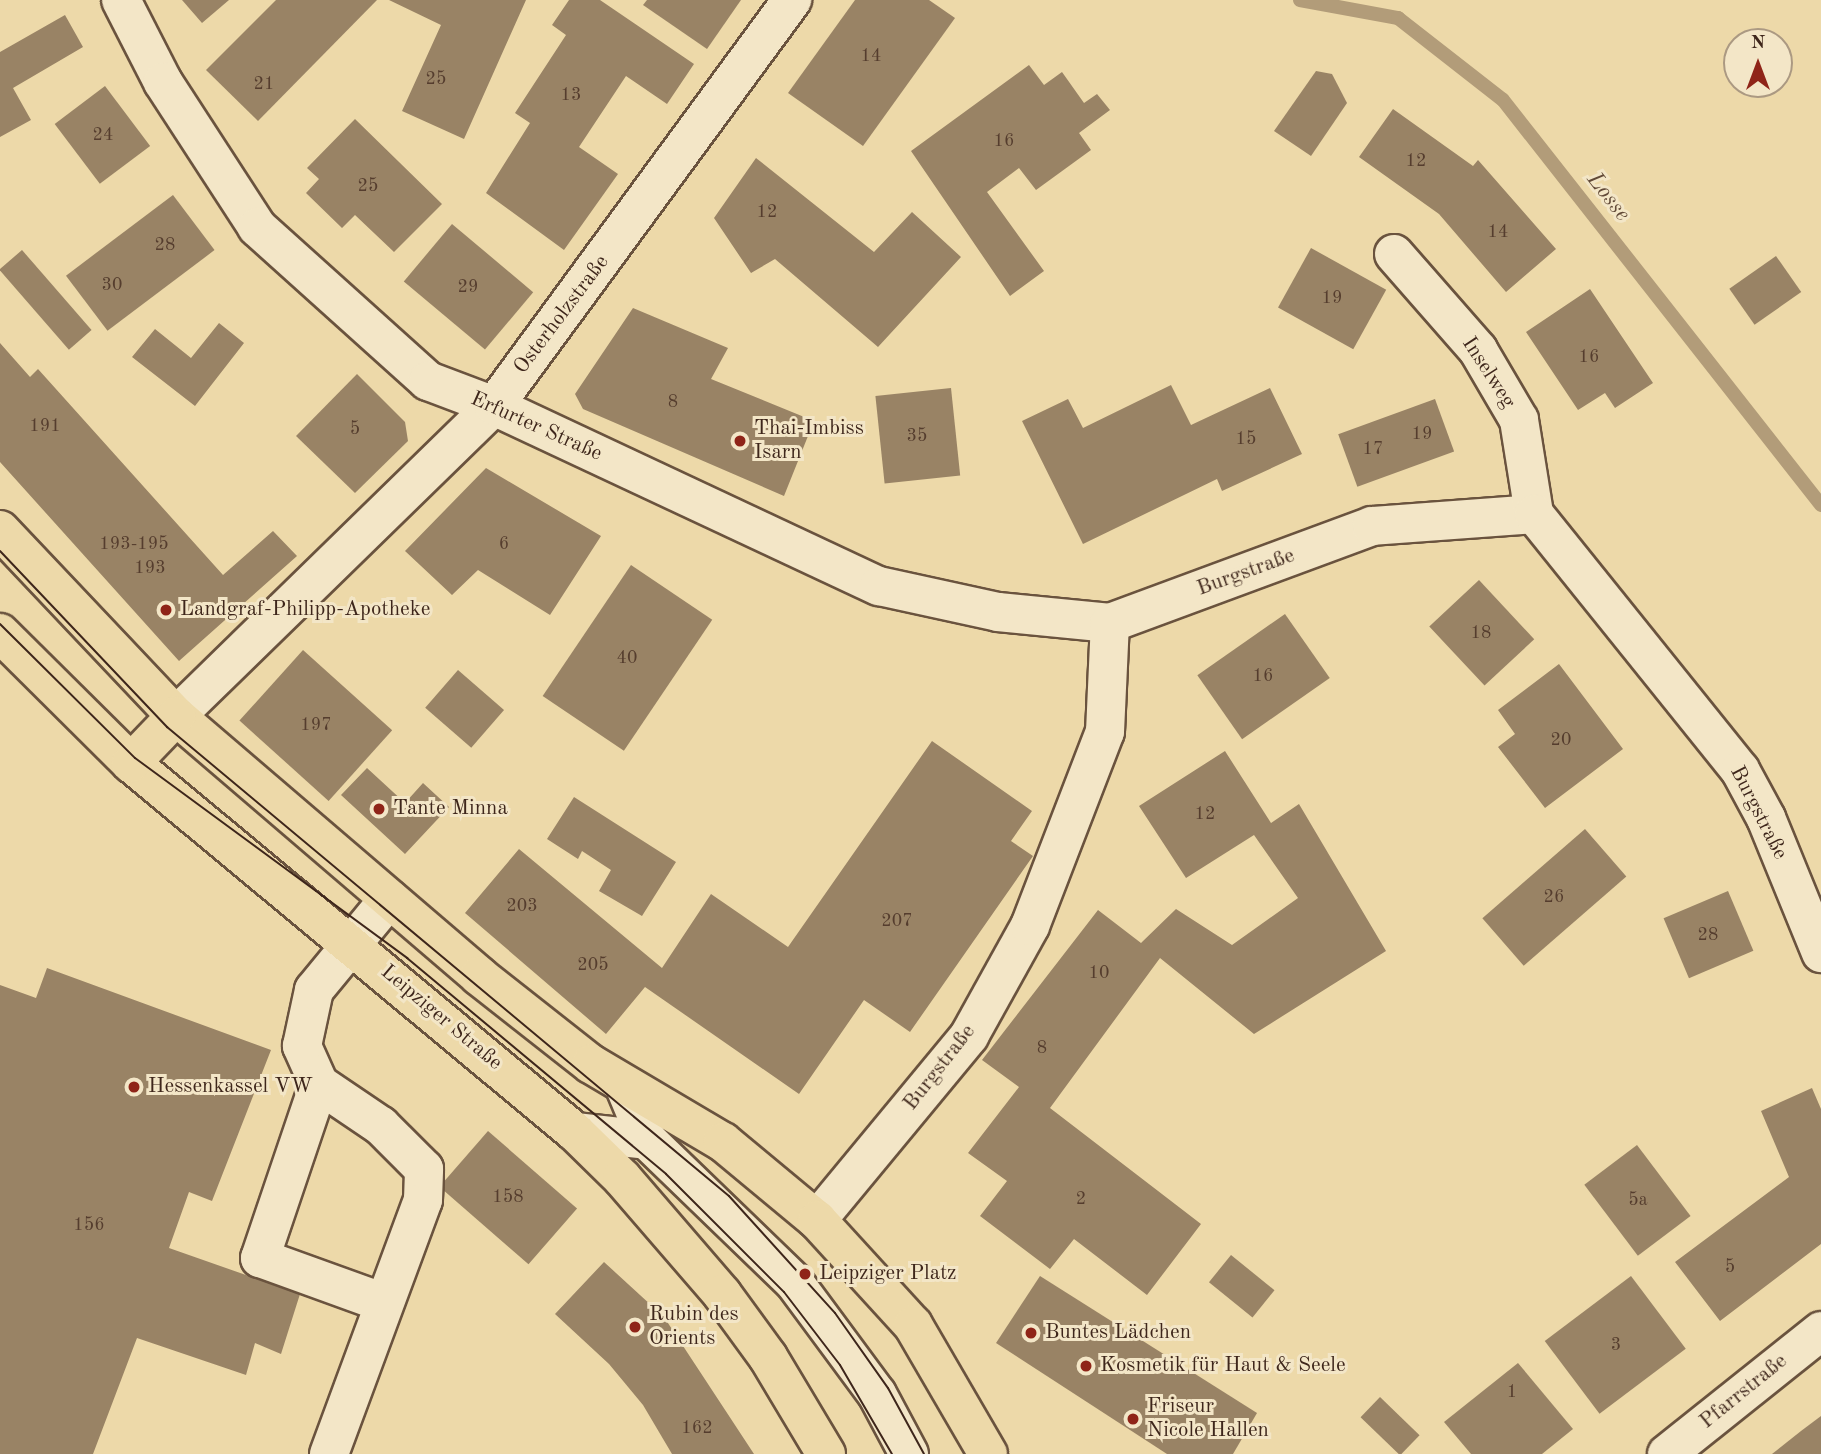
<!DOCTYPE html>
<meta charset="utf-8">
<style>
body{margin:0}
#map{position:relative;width:1821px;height:1454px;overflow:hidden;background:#edd9a9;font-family:"Old Standard TT",serif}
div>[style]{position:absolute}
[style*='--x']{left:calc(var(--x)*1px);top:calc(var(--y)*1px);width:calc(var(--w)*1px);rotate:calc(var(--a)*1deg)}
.stream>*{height:14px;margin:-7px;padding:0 7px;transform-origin:7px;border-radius:7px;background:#b29c79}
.building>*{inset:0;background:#998365;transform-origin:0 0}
.roads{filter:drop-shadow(2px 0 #6a533e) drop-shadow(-2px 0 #6a533e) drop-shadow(0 2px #6a533e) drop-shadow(0 -2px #6a533e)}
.minor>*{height:38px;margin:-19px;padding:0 19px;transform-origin:19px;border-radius:19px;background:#f3e6c7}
.major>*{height:38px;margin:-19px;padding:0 19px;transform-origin:19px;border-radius:19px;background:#edd9a9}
.tram>*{height:2px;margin:-1px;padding:0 1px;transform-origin:1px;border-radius:1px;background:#3e261b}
.dots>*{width:19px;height:19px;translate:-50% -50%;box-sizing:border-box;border:4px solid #f3e6c7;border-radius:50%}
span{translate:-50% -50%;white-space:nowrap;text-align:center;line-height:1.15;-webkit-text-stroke:6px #f3e6c7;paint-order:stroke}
.number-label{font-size:18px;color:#553d2e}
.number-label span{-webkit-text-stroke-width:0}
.street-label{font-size:21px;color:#3e261b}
.poi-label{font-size:21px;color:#3e261b}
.left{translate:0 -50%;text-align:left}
.water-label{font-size:23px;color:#614937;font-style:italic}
.north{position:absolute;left:1723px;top:28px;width:70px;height:70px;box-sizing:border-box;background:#f3e6c7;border:2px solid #ab9982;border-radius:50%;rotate:0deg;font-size:19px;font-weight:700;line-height:28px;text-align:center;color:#3e261b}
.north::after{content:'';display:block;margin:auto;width:24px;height:32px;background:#8f2418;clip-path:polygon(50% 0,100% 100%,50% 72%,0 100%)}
</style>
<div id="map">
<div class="stream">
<div style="--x:1300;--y:0;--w:100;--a:10.4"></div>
<div style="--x:1398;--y:18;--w:133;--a:38"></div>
<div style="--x:1503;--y:100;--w:515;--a:51.86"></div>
</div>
<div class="building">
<div style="clip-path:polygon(182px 0,229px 0,202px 23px)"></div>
<div style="clip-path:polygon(276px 0,377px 0,258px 121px,206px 70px)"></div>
<div style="clip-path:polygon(389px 0,526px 0,464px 139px,402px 111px,441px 25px)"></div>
<div style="clip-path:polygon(569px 0,600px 0,694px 64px,667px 104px,626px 76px,579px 147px,618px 174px,564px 250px,486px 193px,530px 123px,515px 113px,566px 35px,552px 25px)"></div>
<div style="clip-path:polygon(647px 0,741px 0,707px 49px,643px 5px)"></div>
<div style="clip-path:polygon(855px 0,929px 0,955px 18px,863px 146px,788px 93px)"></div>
<div style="clip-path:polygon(65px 15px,83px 47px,13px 88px,31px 120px,0 137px,0 52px)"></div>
<div style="clip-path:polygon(1029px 65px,1044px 85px,1062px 72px,1084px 103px,1097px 94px,1110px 110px,1079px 133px,1091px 150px,1036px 190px,1019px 168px,987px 192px,1044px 271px,1010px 296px,911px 151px)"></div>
<div style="clip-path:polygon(1316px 71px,1332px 74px,1347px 103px,1311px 156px,1274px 131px)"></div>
<div style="left:105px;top:86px;width:75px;height:63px;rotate:53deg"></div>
<div style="clip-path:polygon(1393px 109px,1473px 166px,1478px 160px,1556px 249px,1506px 292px,1439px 214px,1359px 157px)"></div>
<div style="clip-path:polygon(355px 119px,442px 204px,394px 252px,355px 215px,342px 228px,306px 193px,319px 179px,307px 168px)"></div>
<div style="clip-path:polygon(756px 158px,874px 252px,912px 212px,961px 257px,878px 347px,775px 259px,751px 273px,714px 218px)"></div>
<div style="left:173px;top:195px;width:69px;height:134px;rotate:53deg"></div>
<div style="left:452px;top:224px;width:106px;height:75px;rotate:40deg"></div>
<div style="left:1311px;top:248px;width:86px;height:68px;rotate:29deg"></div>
<div style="left:22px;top:250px;width:106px;height:30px;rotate:49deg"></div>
<div style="left:1776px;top:256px;width:44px;height:57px;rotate:55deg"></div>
<div style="clip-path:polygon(1590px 289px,1653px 383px,1615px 408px,1605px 393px,1578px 410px,1526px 332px)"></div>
<div style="clip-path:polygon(633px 308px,728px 348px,711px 379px,814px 421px,784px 496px,583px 409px,575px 394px)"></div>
<div style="clip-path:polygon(219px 323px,244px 343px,195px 406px,132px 357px,155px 329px,191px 358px)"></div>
<div style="clip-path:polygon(0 343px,30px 377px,38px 369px,223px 575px,273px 531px,297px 556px,179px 661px,0 462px)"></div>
<div style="clip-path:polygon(357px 374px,405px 422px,408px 441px,355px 493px,296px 436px)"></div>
<div style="clip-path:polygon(1171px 385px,1191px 425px,1270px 388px,1302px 454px,1222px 491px,1217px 479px,1083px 544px,1022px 421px,1068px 399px,1083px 428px)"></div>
<div style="left:951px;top:388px;width:88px;height:76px;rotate:84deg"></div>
<div style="left:1435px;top:399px;width:56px;height:103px;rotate:70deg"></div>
<div style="clip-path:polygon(486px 468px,601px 536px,550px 615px,478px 570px,452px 595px,405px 551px)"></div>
<div style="left:631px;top:565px;width:98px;height:158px;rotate:34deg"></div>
<div style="left:1479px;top:580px;width:81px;height:68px;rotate:47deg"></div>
<div style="left:1285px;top:614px;width:78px;height:107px;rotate:55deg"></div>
<div style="left:303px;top:650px;width:120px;height:95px;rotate:42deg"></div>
<div style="clip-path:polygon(1559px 664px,1623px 749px,1545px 808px,1498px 747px,1515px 734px,1498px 710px)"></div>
<div style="left:458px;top:670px;width:61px;height:50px;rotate:41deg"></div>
<div style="clip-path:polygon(932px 741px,1032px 811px,1011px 841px,1033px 856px,910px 1032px,864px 1000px,799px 1094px,645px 987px,606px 1034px,465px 913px,519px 849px,662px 968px,711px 894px,788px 947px)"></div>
<div style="clip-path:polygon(1225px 751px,1271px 823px,1299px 804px,1386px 951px,1254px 1034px,1160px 958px,1050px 1108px,1201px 1224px,1147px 1295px,1074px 1239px,1050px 1269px,980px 1216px,1007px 1181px,968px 1153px,1019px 1087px,982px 1060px,1098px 910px,1141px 943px,1176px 909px,1232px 945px,1298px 898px,1254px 835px,1186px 878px,1139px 806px)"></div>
<div style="clip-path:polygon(367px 768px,405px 803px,423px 783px,449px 807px,405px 854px,341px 795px)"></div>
<div style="clip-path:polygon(574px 797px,676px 862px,642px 916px,599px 891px,611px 870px,582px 851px,578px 859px,547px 839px)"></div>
<div style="left:1585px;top:829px;width:63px;height:136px;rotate:49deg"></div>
<div style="left:1728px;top:891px;width:65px;height:70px;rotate:67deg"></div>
<div style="clip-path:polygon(47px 968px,271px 1050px,212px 1201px,189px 1192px,169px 1248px,300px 1294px,281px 1354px,255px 1343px,246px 1375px,137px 1338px,93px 1454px,0 1454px,0 985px,36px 998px)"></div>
<div style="clip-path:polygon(1812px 1088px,1821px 1109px,1821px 1244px,1720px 1321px,1675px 1262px,1789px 1177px,1761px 1111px)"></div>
<div style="left:488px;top:1131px;width:118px;height:74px;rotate:41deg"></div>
<div style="left:1637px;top:1145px;width:89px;height:66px;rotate:53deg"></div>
<div style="left:1231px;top:1255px;width:56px;height:35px;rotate:39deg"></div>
<div style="clip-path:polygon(604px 1262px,664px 1317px,754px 1454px,672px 1454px,643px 1405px,609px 1364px,555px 1314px)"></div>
<div style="clip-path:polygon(1040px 1276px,1257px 1413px,1233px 1454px,1167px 1454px,996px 1343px)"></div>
<div style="left:1631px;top:1276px;width:91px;height:108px;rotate:53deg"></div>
<div style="clip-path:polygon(1518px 1363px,1573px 1429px,1542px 1454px,1471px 1454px,1444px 1422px)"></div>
<div style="left:1380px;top:1397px;width:55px;height:28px;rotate:44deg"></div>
<div style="clip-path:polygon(1821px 1416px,1821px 1454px,1772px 1454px,1801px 1431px)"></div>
</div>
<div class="roads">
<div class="minor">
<div style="--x:121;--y:0;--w:92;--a:62.9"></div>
<div style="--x:163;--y:82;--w:173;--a:57"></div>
<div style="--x:257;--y:227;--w:230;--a:42"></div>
<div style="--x:428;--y:381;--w:71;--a:20.7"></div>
<div style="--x:494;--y:406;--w:425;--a:25.1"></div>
<div style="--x:879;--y:586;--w:122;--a:12.3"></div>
<div style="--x:998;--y:612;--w:113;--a:5.6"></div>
<div style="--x:1110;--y:623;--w:279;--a:-20.3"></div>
<div style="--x:1372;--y:526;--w:162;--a:-4.2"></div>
<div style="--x:1394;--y:254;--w:128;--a:48.8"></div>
<div style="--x:1478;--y:350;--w:81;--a:59.6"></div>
<div style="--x:1519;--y:420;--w:95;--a:80.9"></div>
<div style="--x:1534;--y:514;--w:329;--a:51.2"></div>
<div style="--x:1740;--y:770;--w:55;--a:61.6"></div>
<div style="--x:1766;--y:818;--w:146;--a:67.8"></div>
<div style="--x:176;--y:716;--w:444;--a:-44.3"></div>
<div style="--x:494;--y:406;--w:504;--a:-53.72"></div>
<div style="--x:319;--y:1084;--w:184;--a:108.7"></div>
<div style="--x:260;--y:1258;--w:132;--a:19.9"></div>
<div style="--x:624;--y:1085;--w:60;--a:67.3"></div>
<div style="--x:647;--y:1140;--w:204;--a:44"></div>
<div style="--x:794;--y:1282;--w:139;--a:53.5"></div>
<div style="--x:877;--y:1394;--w:68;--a:61.9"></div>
<div style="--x:575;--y:1132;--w:72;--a:6.3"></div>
<div style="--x:817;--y:1220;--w:239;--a:-50.4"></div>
<div style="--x:969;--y:1036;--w:126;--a:-61"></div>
<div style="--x:1030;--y:926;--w:208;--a:-68.9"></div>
<div style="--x:1105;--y:732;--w:109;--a:-87.4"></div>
<div style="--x:329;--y:1454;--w:271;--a:-69.7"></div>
<div style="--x:423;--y:1200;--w:31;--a:-88"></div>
<div style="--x:424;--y:1169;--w:61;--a:-135"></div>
<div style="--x:381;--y:1126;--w:75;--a:-145.9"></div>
<div style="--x:319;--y:1084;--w:42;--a:-114.1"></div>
<div style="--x:302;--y:1046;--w:57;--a:-77.9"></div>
<div style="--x:314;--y:990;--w:118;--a:-50.5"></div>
<div style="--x:1667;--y:1454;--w:197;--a:-38.6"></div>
</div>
<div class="major">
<div style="--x:0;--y:530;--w:256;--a:46.6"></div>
<div style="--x:176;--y:716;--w:399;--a:40.6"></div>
<div style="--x:479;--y:976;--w:142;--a:38.2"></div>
<div style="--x:591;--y:1064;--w:153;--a:30.6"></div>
<div style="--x:723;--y:1142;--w:122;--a:39.7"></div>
<div style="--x:817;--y:1220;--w:142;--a:47.6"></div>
<div style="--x:913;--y:1325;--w:149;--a:59.8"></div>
<div style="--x:0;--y:633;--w:185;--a:44.8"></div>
<div style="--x:131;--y:763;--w:577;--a:39.73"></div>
<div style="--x:575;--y:1132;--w:66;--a:44.4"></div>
<div style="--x:622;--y:1178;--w:153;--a:49.2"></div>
<div style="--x:722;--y:1294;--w:78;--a:53.9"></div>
<div style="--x:768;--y:1357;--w:113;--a:59.1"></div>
<div style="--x:131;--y:763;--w:65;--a:-46.2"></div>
</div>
</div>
<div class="tram">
<div style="--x:0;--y:551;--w:243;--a:46.5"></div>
<div style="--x:167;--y:727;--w:732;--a:39.85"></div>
<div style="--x:729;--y:1196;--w:158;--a:47.8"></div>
<div style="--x:835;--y:1313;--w:92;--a:54.8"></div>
<div style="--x:888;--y:1388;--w:75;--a:61.4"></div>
<div style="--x:0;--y:624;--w:190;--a:44.8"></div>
<div style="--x:135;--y:758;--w:338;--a:36.3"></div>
<div style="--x:407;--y:958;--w:337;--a:39.8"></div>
<div style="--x:666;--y:1174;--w:167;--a:45"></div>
<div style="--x:784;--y:1292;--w:92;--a:52.5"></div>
<div style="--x:840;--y:1365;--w:103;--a:59.7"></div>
</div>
<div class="dots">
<div style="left:740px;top:441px;background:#8f2418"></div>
<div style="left:166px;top:610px;background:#8f2418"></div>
<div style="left:379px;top:809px;background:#8f2418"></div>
<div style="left:134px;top:1087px;background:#8f2418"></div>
<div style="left:805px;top:1274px;background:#8f2418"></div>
<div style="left:635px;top:1327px;background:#8f2418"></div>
<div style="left:1031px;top:1333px;background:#8f2418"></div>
<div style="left:1086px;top:1366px;background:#8f2418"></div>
<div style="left:1133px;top:1419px;background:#8f2418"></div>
</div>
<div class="number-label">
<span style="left:871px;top:56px">14</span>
<span style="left:436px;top:79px">25</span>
<span style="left:264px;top:84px">21</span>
<span style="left:571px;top:95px">13</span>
<span style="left:103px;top:135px">24</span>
<span style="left:1004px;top:141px">16</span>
<span style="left:1416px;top:161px">12</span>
<span style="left:368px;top:186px">25</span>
<span style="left:767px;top:212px">12</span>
<span style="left:1498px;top:232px">14</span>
<span style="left:165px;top:245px">28</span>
<span style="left:112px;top:285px">30</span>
<span style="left:468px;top:287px">29</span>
<span style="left:1332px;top:298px">19</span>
<span style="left:1589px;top:357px">16</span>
<span style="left:673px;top:402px">8</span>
<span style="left:45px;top:426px">191</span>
<span style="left:355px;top:429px">5</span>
<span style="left:1422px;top:434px">19</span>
<span style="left:917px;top:436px">35</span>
<span style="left:1246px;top:439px">15</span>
<span style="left:1373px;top:449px">17</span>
<span style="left:134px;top:544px">193-195</span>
<span style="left:504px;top:544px">6</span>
<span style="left:150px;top:568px">193</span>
<span style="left:1481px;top:633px">18</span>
<span style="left:627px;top:658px">40</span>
<span style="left:1263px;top:676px">16</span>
<span style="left:316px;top:725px">197</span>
<span style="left:1561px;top:740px">20</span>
<span style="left:1205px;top:814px">12</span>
<span style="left:1554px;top:897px">26</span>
<span style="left:522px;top:906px">203</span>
<span style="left:897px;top:921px">207</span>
<span style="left:1708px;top:935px">28</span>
<span style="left:593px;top:965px">205</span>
<span style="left:1099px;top:973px">10</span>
<span style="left:1042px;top:1048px">8</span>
<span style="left:508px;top:1197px">158</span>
<span style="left:1081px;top:1199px">2</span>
<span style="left:1638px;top:1200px">5a</span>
<span style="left:89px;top:1225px">156</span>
<span style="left:1730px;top:1267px">5</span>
<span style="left:1616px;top:1345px">3</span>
<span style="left:1512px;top:1392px">1</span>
<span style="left:697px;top:1428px">162</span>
</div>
<div class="street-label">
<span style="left:562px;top:315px;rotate:-53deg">Osterholzstraße</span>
<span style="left:1488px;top:373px;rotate:57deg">Inselweg</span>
<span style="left:536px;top:427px;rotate:24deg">Erfurter Straße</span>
<span style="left:1246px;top:573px;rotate:-20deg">Burgstraße</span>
<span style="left:1758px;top:813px;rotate:63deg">Burgstraße</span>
<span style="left:441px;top:1018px;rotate:40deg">Leipziger Straße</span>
<span style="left:940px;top:1068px;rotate:-52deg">Burgstraße</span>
<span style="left:1744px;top:1392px;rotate:-39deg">Pfarrstraße</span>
</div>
<div class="poi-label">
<span class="left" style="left:754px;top:441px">Thai-Imbiss<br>Isarn</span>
<span class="left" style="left:180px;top:610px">Landgraf-Philipp-Apotheke</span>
<span class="left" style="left:393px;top:809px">Tante Minna</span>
<span class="left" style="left:148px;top:1087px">Hessenkassel VW</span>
<span class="left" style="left:819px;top:1274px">Leipziger Platz</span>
<span class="left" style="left:649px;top:1327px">Rubin des<br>Orients</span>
<span class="left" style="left:1045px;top:1333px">Buntes Lädchen</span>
<span class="left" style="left:1100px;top:1366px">Kosmetik für Haut &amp; Seele</span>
<span class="left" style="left:1147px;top:1419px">Friseur<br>Nicole Hallen</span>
</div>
<div class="water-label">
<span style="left:1608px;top:197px;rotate:52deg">Losse</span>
</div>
<div class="north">N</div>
</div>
